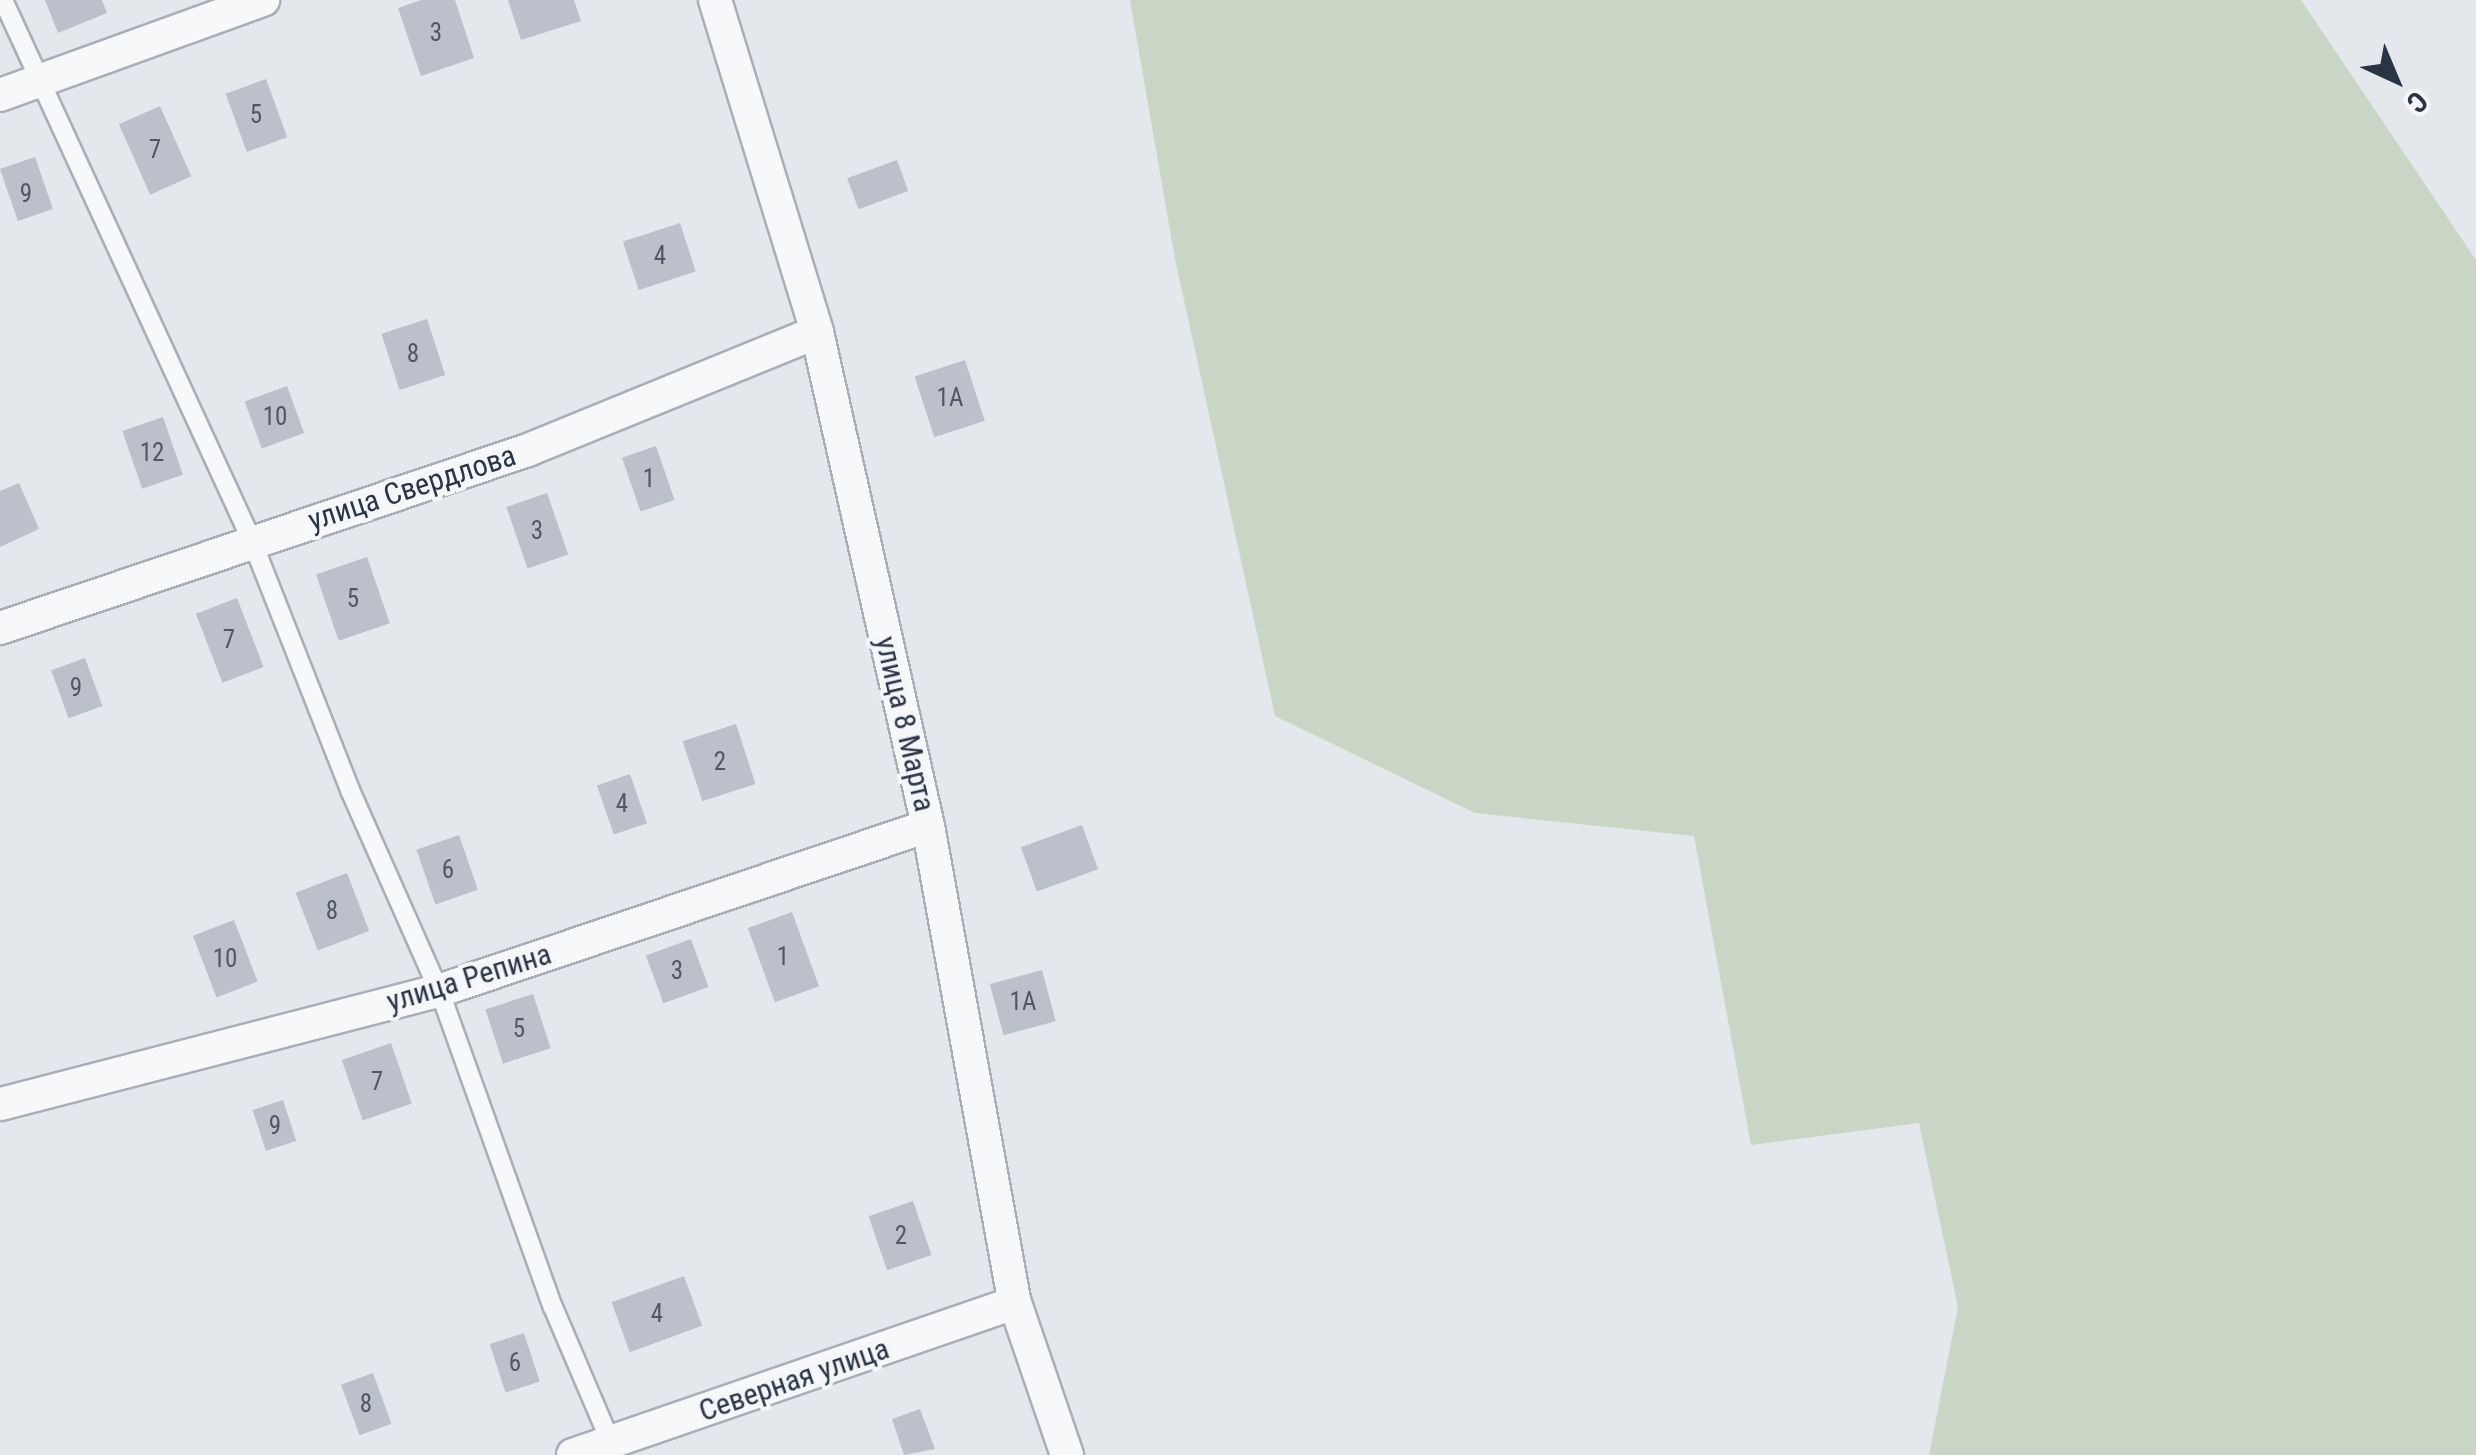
<!DOCTYPE html>
<meta charset="utf-8">
<style>
body{margin:0}
#map{position:relative;width:2476px;height:1455px;overflow:hidden;background:#e4e7ec;font-family:"Roboto Condensed",sans-serif}
div>[style]{position:absolute}
[style*='--x']{left:calc(var(--x)*1px);top:calc(var(--y)*1px);width:calc(var(--w)*1px);rotate:calc(var(--a)*1deg)}
.green>*{inset:0;background:#c9d6c5}
.building>*{inset:0;background:#bbc0ca;transform-origin:0 0}
.roads{filter:drop-shadow(2px 0 #a9aeb7) drop-shadow(-2px 0 #a9aeb7) drop-shadow(0 2px #a9aeb7) drop-shadow(0 -2px #a9aeb7)}
.service>*{height:18px;margin:-9px;padding:0 9px;transform-origin:9px;border-radius:9px;background:#f7f8fa}
.minor>*{height:32px;margin:-16px;padding:0 16px;transform-origin:16px;border-radius:16px;background:#f7f8fa}
span{translate:-50% -50%;white-space:nowrap;text-align:center;line-height:1.15;-webkit-text-stroke:8px #f4f6f9;paint-order:stroke}
.number-label{font-size:25px;color:#4f5766}
.number-label span{-webkit-text-stroke-width:0}
.street-label{font-size:30px;color:#2b3445}
.north{position:absolute;left:2346px;top:30px;width:100px;height:100px;-webkit-text-stroke:8px #f4f6f9;paint-order:stroke;rotate:136deg;font-size:28px;font-weight:700;line-height:40px;text-align:center;color:#2b3445}
.north::after{content:'';display:block;margin:auto;width:35px;height:45px;background:#2b3445;clip-path:polygon(50% 0,100% 100%,50% 72%,0 100%)}
</style>
<div id="map">
<div class="green">
<div style="clip-path:polygon(1130px 0,2301px 0,2476px 260px,2476px 1455px,1929px 1455px,1958px 1307px,1919px 1123px,1751px 1145px,1694px 836px,1475px 813px,1275px 716px,1175px 259px)"></div>
</div>
<div class="building">
<div style="clip-path:polygon(45px 0,102px 0,107px 13px,58px 33px)"></div>
<div style="clip-path:polygon(421px 0,455px 0,474px 58px,421px 76px,398px 8px)"></div>
<div style="clip-path:polygon(508px 0,574px 0,581px 21px,521px 40px)"></div>
<div style="left:266px;top:79px;width:62px;height:43px;rotate:70deg"></div>
<div style="left:160px;top:106px;width:77px;height:45px;rotate:66deg"></div>
<div style="left:35px;top:157px;width:55px;height:37px;rotate:71deg"></div>
<div style="left:897px;top:160px;width:33px;height:53px;rotate:70deg"></div>
<div style="left:680px;top:223px;width:51px;height:60px;rotate:72deg"></div>
<div style="left:427px;top:319px;width:59px;height:48px;rotate:72deg"></div>
<div style="left:965px;top:360px;width:64px;height:53px;rotate:72deg"></div>
<div style="left:287px;top:386px;width:50px;height:45px;rotate:70deg"></div>
<div style="left:163px;top:417px;width:61px;height:43px;rotate:71deg"></div>
<div style="left:656px;top:446px;width:57px;height:36px;rotate:71deg"></div>
<div style="clip-path:polygon(19px 483px,39px 529px,0 547px,0 491px)"></div>
<div style="left:547px;top:493px;width:65px;height:43px;rotate:71deg"></div>
<div style="left:367px;top:557px;width:70px;height:54px;rotate:71deg"></div>
<div style="left:237px;top:598px;width:74px;height:44px;rotate:69deg"></div>
<div style="left:85px;top:658px;width:51px;height:36px;rotate:70deg"></div>
<div style="left:736px;top:724px;width:63px;height:56px;rotate:72deg"></div>
<div style="left:630px;top:774px;width:52px;height:35px;rotate:71deg"></div>
<div style="left:1082px;top:825px;width:47px;height:65px;rotate:70deg"></div>
<div style="left:459px;top:835px;width:58px;height:45px;rotate:71deg"></div>
<div style="left:347px;top:873px;width:62px;height:55px;rotate:69deg"></div>
<div style="left:792px;top:912px;width:79px;height:47px;rotate:70deg"></div>
<div style="left:234px;top:920px;width:66px;height:44px;rotate:69deg"></div>
<div style="left:691px;top:939px;width:51px;height:48px;rotate:70deg"></div>
<div style="left:1042px;top:970px;width:53px;height:54px;rotate:75deg"></div>
<div style="left:533px;top:994px;width:57px;height:50px;rotate:72deg"></div>
<div style="left:391px;top:1043px;width:64px;height:52px;rotate:71deg"></div>
<div style="left:283px;top:1100px;width:43px;height:32px;rotate:72deg"></div>
<div style="left:913px;top:1201px;width:57px;height:47px;rotate:71deg"></div>
<div style="left:684px;top:1276px;width:53px;height:77px;rotate:70deg"></div>
<div style="left:524px;top:1333px;width:51px;height:36px;rotate:72deg"></div>
<div style="left:373px;top:1373px;width:54px;height:34px;rotate:70deg"></div>
<div style="clip-path:polygon(920px 1409px,935px 1449px,904px 1455px,892px 1419px)"></div>
</div>
<div class="roads">
<div class="service">
<div style="--x:3;--y:0;--w:596;--a:65.29"></div>
<div style="--x:252;--y:541;--w:268;--a:68.5"></div>
<div style="--x:350;--y:790;--w:224;--a:66.1"></div>
<div style="--x:441;--y:995;--w:331;--a:70.3"></div>
<div style="--x:553;--y:1307;--w:150;--a:66.9"></div>
</div>
<div class="minor">
<div style="--x:715;--y:0;--w:347;--a:72.9"></div>
<div style="--x:817;--y:332;--w:506;--a:77.34"></div>
<div style="--x:928;--y:826;--w:485;--a:79.7"></div>
<div style="--x:1015;--y:1303;--w:161;--a:71.1"></div>
<div style="--x:0;--y:95;--w:280;--a:-19.9"></div>
<div style="--x:0;--y:628;--w:557;--a:-18.63"></div>
<div style="--x:528;--y:450;--w:312;--a:-22.2"></div>
<div style="--x:1;--y:1104;--w:451;--a:-14.5"></div>
<div style="--x:438;--y:991;--w:517;--a:-18.61"></div>
<div style="--x:573;--y:1455;--w:467;--a:-19"></div>
</div>
</div>
<div class="number-label">
<span style="left:436px;top:33px">3</span>
<span style="left:256px;top:115px">5</span>
<span style="left:155px;top:150px">7</span>
<span style="left:26px;top:194px">9</span>
<span style="left:660px;top:256px">4</span>
<span style="left:413px;top:354px">8</span>
<span style="left:950px;top:398px">1А</span>
<span style="left:275px;top:417px">10</span>
<span style="left:152px;top:453px">12</span>
<span style="left:649px;top:479px">1</span>
<span style="left:537px;top:531px">3</span>
<span style="left:353px;top:599px">5</span>
<span style="left:229px;top:640px">7</span>
<span style="left:76px;top:688px">9</span>
<span style="left:720px;top:762px">2</span>
<span style="left:622px;top:804px">4</span>
<span style="left:448px;top:870px">6</span>
<span style="left:332px;top:911px">8</span>
<span style="left:783px;top:957px">1</span>
<span style="left:225px;top:959px">10</span>
<span style="left:677px;top:971px">3</span>
<span style="left:1023px;top:1002px">1А</span>
<span style="left:519px;top:1029px">5</span>
<span style="left:377px;top:1082px">7</span>
<span style="left:275px;top:1126px">9</span>
<span style="left:901px;top:1236px">2</span>
<span style="left:657px;top:1314px">4</span>
<span style="left:515px;top:1363px">6</span>
<span style="left:366px;top:1404px">8</span>
</div>
<div class="street-label">
<span style="left:412px;top:488px;rotate:-18deg">улица Свердлова</span>
<span style="left:905px;top:724px;rotate:77deg">улица 8 Марта</span>
<span style="left:469px;top:978px;rotate:-17deg">улица Репина</span>
<span style="left:794px;top:1380px;rotate:-19deg">Северная улица</span>
</div>
<div class="north">С</div>
</div>
